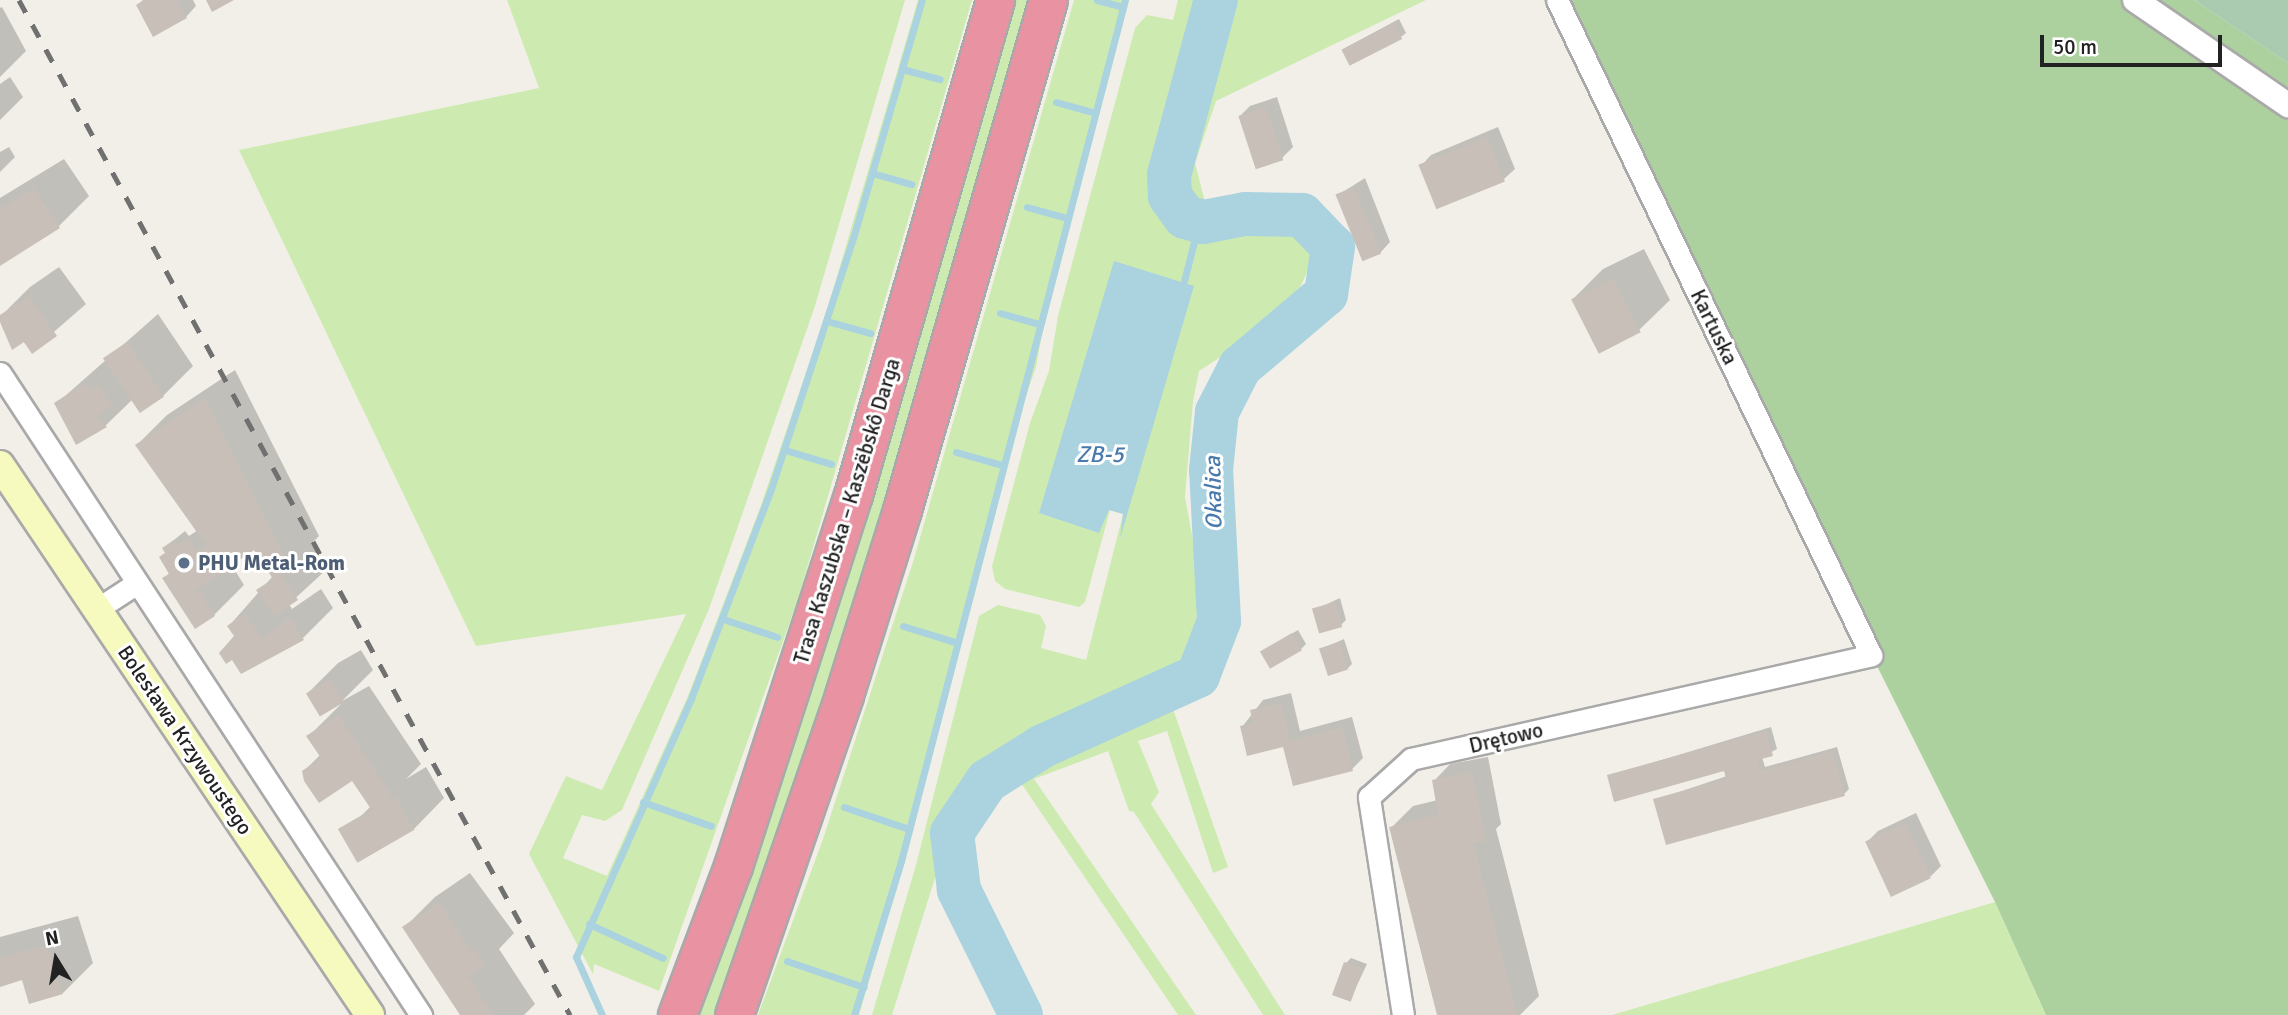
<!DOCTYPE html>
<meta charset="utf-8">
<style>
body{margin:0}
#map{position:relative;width:2288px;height:1015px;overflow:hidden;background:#f2efe9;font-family:Signika,sans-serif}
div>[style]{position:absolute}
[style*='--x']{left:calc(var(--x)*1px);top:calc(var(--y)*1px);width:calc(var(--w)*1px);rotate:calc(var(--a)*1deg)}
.grass>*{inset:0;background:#cdebb0}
.forest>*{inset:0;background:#add19e}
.cemetery>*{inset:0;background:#aacbaf}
.water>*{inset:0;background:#aad3df}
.shadow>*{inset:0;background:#0003}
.stream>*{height:7px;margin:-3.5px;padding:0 3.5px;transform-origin:3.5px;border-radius:3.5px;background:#aad3df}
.river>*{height:44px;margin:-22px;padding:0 22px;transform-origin:22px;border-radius:22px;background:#aad3df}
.building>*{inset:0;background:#c7bfb8;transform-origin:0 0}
.roads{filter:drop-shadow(2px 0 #a9a9a9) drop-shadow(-2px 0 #a9a9a9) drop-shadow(0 2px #a9a9a9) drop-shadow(0 -2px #a9a9a9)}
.minor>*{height:21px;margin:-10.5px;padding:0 10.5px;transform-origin:10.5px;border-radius:10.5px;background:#fff}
.tertiary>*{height:24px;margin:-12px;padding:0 12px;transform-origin:12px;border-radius:12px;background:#fff}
.secondary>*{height:28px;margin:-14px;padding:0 14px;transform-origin:14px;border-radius:14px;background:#f7fabf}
.motorway>*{height:37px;margin:-18.5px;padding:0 18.5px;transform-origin:18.5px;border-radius:18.5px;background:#e892a2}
.rail>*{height:5px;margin-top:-2.5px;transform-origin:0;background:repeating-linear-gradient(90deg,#707070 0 14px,transparent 0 28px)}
.dots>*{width:19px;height:19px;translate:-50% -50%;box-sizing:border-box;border:4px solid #fff;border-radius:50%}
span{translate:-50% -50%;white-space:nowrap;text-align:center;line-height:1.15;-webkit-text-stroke:6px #fff;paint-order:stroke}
.street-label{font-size:21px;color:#222}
.service-label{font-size:21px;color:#4e5e75;font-weight:700}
.left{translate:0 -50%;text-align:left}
.water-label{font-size:23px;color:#4a7aab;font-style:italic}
.north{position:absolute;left:21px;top:924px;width:70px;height:70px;-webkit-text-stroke:5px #fff;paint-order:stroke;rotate:349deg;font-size:19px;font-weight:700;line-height:28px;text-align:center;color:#222}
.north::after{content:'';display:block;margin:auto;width:24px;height:32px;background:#222;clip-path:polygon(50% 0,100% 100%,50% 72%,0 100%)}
.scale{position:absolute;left:2040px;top:35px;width:182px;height:32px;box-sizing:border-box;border:4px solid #222;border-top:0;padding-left:9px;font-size:21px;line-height:24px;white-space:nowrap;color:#222;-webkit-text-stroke:5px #fff;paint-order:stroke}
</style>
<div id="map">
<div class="grass">
<div style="clip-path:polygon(507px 0,905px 0,814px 309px,709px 609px,622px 810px,605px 821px,582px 815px,563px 858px,607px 876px,688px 696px,760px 508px,826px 314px,918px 0,972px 0,799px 596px,659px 991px,594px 964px,593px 974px,529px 854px,566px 776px,602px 790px,686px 614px,476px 646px,239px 150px,539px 88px)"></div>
<div style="clip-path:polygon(1014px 0,1029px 0,855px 601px,714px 1015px,699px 1015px,785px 770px,868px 510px)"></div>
<div style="clip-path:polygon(1074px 0,1129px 0,1046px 311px,1036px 367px,1017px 422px,904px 862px,859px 1015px,758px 1015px,823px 839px,913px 562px)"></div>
<div style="clip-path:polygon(1178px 0,1426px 0,1216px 101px,1195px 163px,1207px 210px,1223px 212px,1223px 224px,1309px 235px,1311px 264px,1288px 313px,1199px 371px,1193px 401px,1185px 497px,1201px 584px,1191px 657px,1165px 686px,1228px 867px,1213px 873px,1167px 731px,1138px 741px,1159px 792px,1151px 804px,1285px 1015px,1263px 1015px,1134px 812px,1129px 811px,1108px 751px,1034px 779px,1196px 1015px,1178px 1015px,1021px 783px,1004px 789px,999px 772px,991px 782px,977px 829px,945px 846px,892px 1015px,872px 1015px,916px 865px,979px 616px,998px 605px,1040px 615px,1046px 626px,1041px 648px,1086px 660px,1123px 514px,1110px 510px,1085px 602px,1079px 607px,1005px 589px,995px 581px,992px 566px,1030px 423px,1049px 371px,1058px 316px,1135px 28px,1147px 15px,1173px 20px)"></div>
<div style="clip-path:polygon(1995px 902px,2046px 1015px,1612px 1015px)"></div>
</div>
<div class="forest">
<div style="clip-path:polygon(1544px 0,2194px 0,2288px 63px,2288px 1015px,2046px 1015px,1995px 902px)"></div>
</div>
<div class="cemetery">
<div style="clip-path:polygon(2194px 0,2288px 0,2288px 63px)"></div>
</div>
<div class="water">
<div style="clip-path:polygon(1114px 261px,1194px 286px,1120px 539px,1123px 514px,1109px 510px,1099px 533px,1039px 513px)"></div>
</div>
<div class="shadow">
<div style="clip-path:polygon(143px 0,193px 0,196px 6px,186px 17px,138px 5px)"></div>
<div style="clip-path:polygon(2px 7px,26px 51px,0 77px,0 8px)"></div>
<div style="clip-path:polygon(1399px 19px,1406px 33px,1401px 37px,1343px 49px)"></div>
<div style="clip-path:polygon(10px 77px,23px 97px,0 120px,0 84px)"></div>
<div style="clip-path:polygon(1277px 97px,1293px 147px,1282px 158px,1240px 116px,1250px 106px)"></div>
<div style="clip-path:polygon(1498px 127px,1515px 169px,1504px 179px,1421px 166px,1431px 155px)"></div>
<div style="clip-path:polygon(9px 147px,15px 157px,0 172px,0 152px)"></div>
<div style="clip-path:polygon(64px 159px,89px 196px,58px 227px,0 264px,0 198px)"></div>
<div style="clip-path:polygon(1365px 178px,1390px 242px,1380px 253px,1338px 195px)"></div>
<div style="clip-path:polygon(1644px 249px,1670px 300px,1639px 330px,1573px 299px,1603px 269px)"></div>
<div style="clip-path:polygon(59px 267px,86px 304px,32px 351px,0 317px,30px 287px)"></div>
<div style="clip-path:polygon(158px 314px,193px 366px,163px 396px,132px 400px,105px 426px,56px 404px)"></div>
<div style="clip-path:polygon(235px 370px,319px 536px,311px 544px,327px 569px,289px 604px,292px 609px,321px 589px,333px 608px,303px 638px,242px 671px,237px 637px,229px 626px,273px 576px,255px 548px,231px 564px,244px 585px,214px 615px,165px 578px,170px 572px,164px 548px,185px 531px,189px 536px,198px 530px,137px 445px,167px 415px)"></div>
<div style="clip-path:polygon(1340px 598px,1346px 620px,1341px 625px,1314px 610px)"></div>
<div style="clip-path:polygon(1298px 630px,1306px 644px,1301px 649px,1262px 652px)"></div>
<div style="clip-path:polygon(1344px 639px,1352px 664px,1347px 669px,1321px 649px)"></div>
<div style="clip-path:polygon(361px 650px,373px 670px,342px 701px,369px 686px,421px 764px,406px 779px,426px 767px,444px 798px,414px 829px,343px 834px,371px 806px,353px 778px,304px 771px,321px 754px,309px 736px,341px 704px,308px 693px,338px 663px)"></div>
<div style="clip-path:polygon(1291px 693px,1300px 731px,1352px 717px,1363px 758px,1352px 769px,1242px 727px,1263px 700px)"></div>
<div style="clip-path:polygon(1771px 727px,1777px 749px,1762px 757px,1765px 767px,1837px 747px,1849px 789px,1844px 794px,1655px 800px,1727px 776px,1725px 769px,1609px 776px)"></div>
<div style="clip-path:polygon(1488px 757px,1501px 824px,1496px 829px,1539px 996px,1520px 1015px,1439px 1015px,1391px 828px,1413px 806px,1438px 800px,1434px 781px,1450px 764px)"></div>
<div style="clip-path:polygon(1916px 813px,1941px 866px,1930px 877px,1867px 842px,1878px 831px)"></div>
<div style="clip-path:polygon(470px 873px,514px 933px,499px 949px,535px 1004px,524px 1015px,462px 1015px,405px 927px,435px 897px)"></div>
<div style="clip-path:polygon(78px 916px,93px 963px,63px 993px,24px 978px,0 985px,0 937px)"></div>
<div style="clip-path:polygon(1351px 958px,1367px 964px,1350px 1000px,1346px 963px)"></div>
</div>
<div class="stream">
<div style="--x:1097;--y:0;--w:27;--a:15"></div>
<div style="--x:902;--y:69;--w:39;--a:15"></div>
<div style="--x:1056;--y:102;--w:41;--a:15.4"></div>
<div style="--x:872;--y:173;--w:41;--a:15.8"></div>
<div style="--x:1027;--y:207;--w:41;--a:15.4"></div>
<div style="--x:1184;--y:281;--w:61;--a:-75.7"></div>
<div style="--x:1000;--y:313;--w:41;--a:15.8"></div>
<div style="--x:827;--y:321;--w:45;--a:15.6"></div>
<div style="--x:785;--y:450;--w:48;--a:16.9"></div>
<div style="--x:956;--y:452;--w:48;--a:15.8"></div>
<div style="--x:723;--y:619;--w:57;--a:18.4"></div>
<div style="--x:903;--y:626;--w:54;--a:17.1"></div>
<div style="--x:643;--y:802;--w:72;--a:19.4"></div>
<div style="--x:844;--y:807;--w:69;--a:18.7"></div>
<div style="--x:589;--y:924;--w:81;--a:24.7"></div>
<div style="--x:787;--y:961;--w:81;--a:18.7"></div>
<div style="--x:602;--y:1015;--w:64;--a:-114.1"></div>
<div style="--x:576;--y:957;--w:286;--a:-66"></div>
<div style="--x:692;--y:696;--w:218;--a:-69.1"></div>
<div style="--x:770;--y:492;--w:270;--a:-71.9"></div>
<div style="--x:854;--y:235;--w:245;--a:-73.9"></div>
<div style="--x:854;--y:1015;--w:161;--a:-73"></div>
<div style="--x:901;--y:861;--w:890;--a:-75.42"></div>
</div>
<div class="river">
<div style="--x:1021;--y:1015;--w:140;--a:-116.4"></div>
<div style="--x:959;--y:890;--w:57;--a:-97"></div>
<div style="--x:952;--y:833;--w:63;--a:-56.1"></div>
<div style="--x:987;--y:781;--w:66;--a:-32"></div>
<div style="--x:1043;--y:746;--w:170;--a:-24.3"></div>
<div style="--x:1198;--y:676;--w:59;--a:-69.1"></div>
<div style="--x:1219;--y:621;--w:151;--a:-93"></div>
<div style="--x:1211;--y:470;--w:58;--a:-84.1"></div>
<div style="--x:1217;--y:412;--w:51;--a:-62.9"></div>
<div style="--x:1240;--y:367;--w:113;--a:-40.3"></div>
<div style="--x:1326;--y:294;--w:48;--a:-81.5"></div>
<div style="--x:1333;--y:247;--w:45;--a:-134.1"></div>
<div style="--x:1302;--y:215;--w:57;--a:-179"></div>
<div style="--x:1245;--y:214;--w:43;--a:169.2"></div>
<div style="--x:1203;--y:222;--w:19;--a:-164"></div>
<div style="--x:1185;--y:217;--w:26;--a:-126"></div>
<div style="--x:1170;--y:196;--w:21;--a:-93"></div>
<div style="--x:1169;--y:175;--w:181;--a:-75"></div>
</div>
<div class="building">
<div style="clip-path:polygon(144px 0,176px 0,187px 18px,153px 37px,136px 5px)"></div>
<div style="clip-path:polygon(206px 0,234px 0,212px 12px)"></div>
<div style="left:1394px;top:23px;width:18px;height:59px;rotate:63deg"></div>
<div style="left:1266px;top:107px;width:56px;height:29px;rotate:72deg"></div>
<div style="left:1487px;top:137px;width:48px;height:74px;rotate:68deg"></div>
<div style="left:1354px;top:187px;width:72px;height:20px;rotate:68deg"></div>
<div style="clip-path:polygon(34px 188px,60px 228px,0 266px,0 209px)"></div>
<div style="left:1613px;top:278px;width:61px;height:47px;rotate:63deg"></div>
<div style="clip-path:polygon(29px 296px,57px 336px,32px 354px,24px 342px,12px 350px,0 322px,0 315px)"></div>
<div style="left:127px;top:342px;width:66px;height:29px;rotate:56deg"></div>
<div style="clip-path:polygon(85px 383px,90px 391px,98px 385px,112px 405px,98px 416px,107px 427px,76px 445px,54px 403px)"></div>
<div style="clip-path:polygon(205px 398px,290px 568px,281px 574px,298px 600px,274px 616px,256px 590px,273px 579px,254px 550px,193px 592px,200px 592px,215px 616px,195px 629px,162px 578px,169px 574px,159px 557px,165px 553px,162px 548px,174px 540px,177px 545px,188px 538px,196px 551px,206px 545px,135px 445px)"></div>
<div style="left:1335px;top:602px;width:26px;height:24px;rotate:74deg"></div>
<div style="clip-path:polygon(245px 613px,261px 638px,290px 618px,304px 640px,241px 674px,232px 660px,226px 664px,219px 653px,234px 636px,227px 626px)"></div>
<div style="left:1292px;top:633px;width:20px;height:37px;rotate:60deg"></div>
<div style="left:1339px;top:642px;width:29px;height:21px;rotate:72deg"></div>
<div style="left:330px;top:679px;width:27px;height:28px;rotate:59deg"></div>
<div style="clip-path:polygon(1281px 703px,1290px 741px,1342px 727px,1353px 771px,1293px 786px,1283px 747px,1247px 756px,1240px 726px,1253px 723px,1250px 710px)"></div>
<div style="clip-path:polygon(338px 715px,392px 796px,371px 809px,352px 781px,319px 803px,304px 781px,302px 771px,321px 758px,306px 736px)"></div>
<div style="clip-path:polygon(1766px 731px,1773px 756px,1757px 760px,1760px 771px,1832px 751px,1845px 796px,1666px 845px,1653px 799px,1726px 779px,1724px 771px,1614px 802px,1607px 775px)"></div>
<div style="clip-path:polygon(1472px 772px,1486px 842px,1473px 843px,1517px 1015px,1437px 1015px,1389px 827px,1438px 815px,1432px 780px)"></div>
<div style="left:395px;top:796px;width:39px;height:66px;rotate:60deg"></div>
<div style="left:1905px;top:823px;width:61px;height:44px;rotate:65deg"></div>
<div style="clip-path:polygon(439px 902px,471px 952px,475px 949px,485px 965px,468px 976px,493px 1015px,460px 1015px,402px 927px)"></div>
<div style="clip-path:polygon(47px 945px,63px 994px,29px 1004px,22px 980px,0 987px,0 958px)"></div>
<div style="left:1344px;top:962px;width:20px;height:35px;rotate:20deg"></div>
</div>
<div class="roads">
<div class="minor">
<div style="--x:0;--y:373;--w:768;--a:56.74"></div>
<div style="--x:97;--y:609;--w:48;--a:-33"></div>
<div style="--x:1403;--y:1015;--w:221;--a:-98.9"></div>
<div style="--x:1369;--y:797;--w:57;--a:-42.1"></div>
<div style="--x:1411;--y:759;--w:472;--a:-12.7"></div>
<div style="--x:1871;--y:655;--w:726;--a:-115.61"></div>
</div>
<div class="tertiary">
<div style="--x:2135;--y:0;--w:186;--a:34.5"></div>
</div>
<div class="secondary">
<div style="--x:0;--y:465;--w:663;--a:56.07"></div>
</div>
<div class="motorway">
<div style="--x:677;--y:1015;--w:159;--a:-69.4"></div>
<div style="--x:733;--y:866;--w:390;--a:-72.1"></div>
<div style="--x:853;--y:495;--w:515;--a:-73.99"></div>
<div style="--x:734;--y:1015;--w:338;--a:-71"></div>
<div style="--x:844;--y:695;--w:194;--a:-72.6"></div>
<div style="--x:902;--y:510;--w:530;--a:-74.02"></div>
</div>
</div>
<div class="rail">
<div style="--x:19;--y:0;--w:1155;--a:61.5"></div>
</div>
<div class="dots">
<div style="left:184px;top:563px;background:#5c6f8a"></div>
</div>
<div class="street-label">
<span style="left:1714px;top:327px;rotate:64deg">Kartuska</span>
<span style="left:847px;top:511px;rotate:-73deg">Trasa Kaszubska – Kaszëbskô Darga</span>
<span style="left:1506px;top:738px;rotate:-13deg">Drętowo</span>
<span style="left:185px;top:740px;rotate:56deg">Bolesława Krzywoustego</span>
</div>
<div class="service-label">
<span class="left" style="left:198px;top:563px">PHU Metal-Rom</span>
</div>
<div class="water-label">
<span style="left:1100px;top:455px">ZB-5</span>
<span style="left:1214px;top:493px;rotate:-91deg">Okalica</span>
</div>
<div class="north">N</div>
<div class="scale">50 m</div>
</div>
